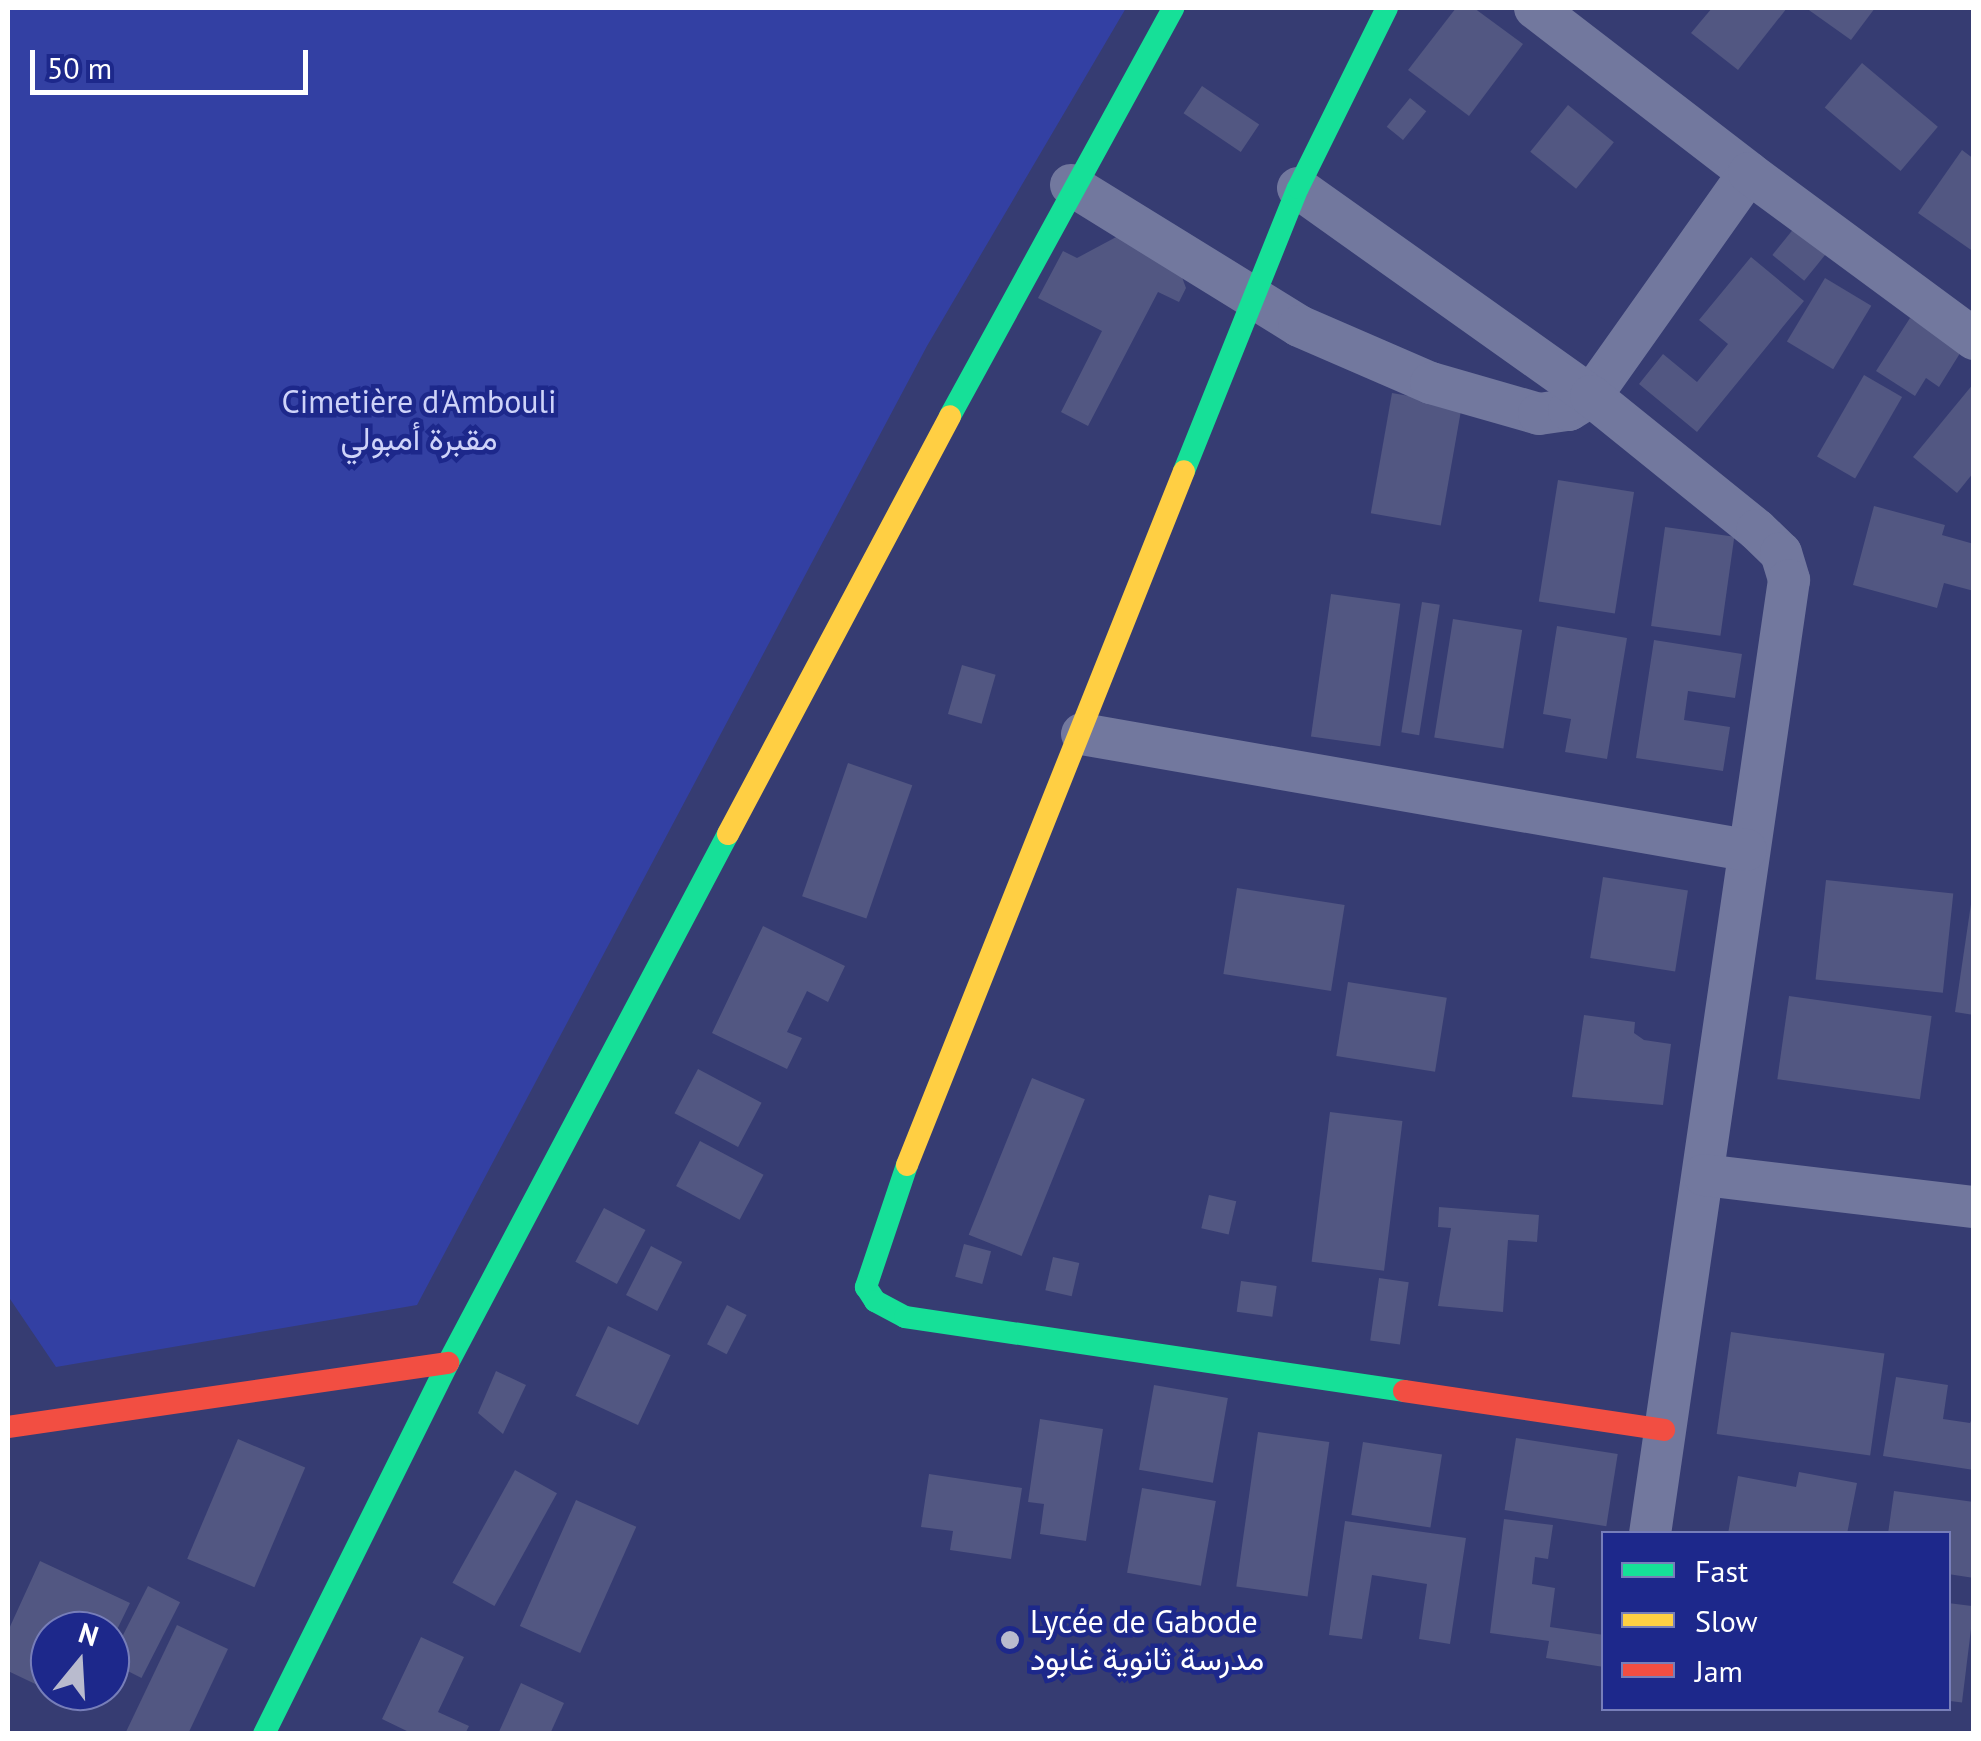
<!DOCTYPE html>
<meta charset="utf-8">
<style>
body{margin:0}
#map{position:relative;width:1981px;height:1741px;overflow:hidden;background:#363c72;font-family:"PT Sans",Vazirmatn,sans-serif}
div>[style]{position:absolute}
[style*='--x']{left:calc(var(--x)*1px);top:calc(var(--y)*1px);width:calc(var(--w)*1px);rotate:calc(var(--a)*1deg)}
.green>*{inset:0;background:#3340a3}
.building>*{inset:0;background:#525782;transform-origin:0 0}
.street>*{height:42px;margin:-21px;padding:0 21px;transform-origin:21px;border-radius:21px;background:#72789e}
.fast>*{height:22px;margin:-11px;padding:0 11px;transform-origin:11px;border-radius:11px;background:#16e098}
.slow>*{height:22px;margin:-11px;padding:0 11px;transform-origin:11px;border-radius:11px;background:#ffcf43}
.jam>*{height:22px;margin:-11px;padding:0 11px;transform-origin:11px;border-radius:11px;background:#f24e42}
.dots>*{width:28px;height:28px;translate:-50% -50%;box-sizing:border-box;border:5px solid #1d288b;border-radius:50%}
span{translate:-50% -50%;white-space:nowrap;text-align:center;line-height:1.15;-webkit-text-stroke:9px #1d288b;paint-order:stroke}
.park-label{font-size:32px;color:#ced3f9}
.poi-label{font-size:32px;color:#fff}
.left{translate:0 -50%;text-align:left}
.frame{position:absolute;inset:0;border:10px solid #fff;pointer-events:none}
.legend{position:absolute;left:1601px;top:1531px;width:350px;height:180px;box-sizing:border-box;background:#1d288b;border:2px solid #777eb9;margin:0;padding:12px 18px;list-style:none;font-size:30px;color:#fff}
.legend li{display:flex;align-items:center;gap:20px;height:50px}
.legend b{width:50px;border:2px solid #777eb9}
.north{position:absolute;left:30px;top:1611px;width:100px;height:100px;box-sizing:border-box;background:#1d288b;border:2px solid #777eb9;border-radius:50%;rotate:18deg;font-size:28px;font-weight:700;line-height:40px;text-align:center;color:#fff}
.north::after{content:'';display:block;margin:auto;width:35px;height:45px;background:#b9bbce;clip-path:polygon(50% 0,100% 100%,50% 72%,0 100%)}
.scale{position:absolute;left:30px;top:50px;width:278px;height:45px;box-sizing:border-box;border:5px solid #fff;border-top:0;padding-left:12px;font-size:30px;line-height:35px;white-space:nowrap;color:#fff;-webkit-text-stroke:8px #1d288b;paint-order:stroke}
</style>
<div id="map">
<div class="green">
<div style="clip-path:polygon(8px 8px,1126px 8px,927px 346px,417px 1305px,56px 1367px,8px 1296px)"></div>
</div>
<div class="building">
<div style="clip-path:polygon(1456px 8px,1474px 8px,1523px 44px,1469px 116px,1408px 70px)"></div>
<div style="clip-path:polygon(1712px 8px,1787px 8px,1738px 70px,1691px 33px)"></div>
<div style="clip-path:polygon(1806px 8px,1875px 8px,1851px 40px)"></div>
<div style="left:1862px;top:63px;width:99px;height:58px;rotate:40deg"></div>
<div style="left:1202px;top:86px;width:69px;height:33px;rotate:34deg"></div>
<div style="left:1410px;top:98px;width:21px;height:37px;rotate:39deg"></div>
<div style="left:1568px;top:105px;width:59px;height:60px;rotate:39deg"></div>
<div style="clip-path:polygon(1962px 150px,1974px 159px,1974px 252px,1918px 213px)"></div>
<div style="left:1795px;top:227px;width:41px;height:36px;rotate:39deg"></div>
<div style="clip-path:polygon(1133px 228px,1172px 250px,1186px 288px,1179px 302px,1158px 292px,1088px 426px,1061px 412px,1102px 331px,1038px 298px,1063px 251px,1077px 258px)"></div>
<div style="clip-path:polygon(1751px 257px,1804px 301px,1697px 432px,1639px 384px,1663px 354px,1697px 382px,1728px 344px,1699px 320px)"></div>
<div style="left:1825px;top:278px;width:54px;height:74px;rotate:31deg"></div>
<div style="clip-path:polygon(1910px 318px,1962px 350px,1939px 387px,1926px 378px,1915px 396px,1876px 371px)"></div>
<div style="left:1864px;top:375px;width:44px;height:94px;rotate:30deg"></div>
<div style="clip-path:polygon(1974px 383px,1974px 472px,1957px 493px,1913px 457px)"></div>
<div style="left:1392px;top:393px;width:71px;height:122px;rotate:10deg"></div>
<div style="left:1558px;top:480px;width:77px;height:123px;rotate:9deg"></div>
<div style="clip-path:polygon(1874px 506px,1945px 525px,1942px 535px,1974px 544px,1974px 591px,1944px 583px,1937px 608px,1853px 585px)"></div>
<div style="left:1665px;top:527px;width:70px;height:100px;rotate:8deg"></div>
<div style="left:1331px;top:594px;width:70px;height:144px;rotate:8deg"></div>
<div style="left:1422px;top:602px;width:18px;height:132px;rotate:9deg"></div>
<div style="left:1453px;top:619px;width:70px;height:120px;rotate:9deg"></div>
<div style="clip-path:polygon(1557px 626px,1627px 638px,1607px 759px,1565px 752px,1571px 719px,1543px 714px)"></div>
<div style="clip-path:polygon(1654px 640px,1742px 654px,1735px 698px,1688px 691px,1684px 720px,1730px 727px,1723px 771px,1636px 758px)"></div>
<div style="left:962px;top:665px;width:35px;height:51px;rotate:16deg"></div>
<div style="left:848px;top:763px;width:68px;height:141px;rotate:19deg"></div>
<div style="left:1603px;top:877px;width:86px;height:82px;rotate:9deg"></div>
<div style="left:1826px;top:880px;width:128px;height:100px;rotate:6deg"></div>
<div style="left:1237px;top:888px;width:109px;height:87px;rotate:9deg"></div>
<div style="clip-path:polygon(1971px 904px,1974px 905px,1974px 1015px,1955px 1012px)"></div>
<div style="clip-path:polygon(763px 926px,845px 966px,828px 1002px,807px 991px,787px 1032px,802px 1038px,787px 1069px,712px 1033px)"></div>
<div style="left:1348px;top:982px;width:100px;height:75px;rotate:9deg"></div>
<div style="left:1789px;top:996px;width:144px;height:84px;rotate:8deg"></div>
<div style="clip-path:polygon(1584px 1015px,1635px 1022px,1634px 1033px,1644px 1040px,1671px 1044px,1663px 1105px,1572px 1097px)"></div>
<div style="left:698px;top:1069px;width:72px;height:50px;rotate:28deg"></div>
<div style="left:1032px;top:1078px;width:57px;height:169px;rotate:22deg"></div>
<div style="left:1330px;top:1112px;width:73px;height:151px;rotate:7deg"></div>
<div style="left:700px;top:1141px;width:72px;height:51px;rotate:28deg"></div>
<div style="left:1209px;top:1195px;width:28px;height:34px;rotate:13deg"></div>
<div style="clip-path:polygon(1439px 1207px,1539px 1215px,1537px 1242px,1508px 1240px,1503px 1312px,1438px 1306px,1451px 1228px,1438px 1227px)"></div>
<div style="left:604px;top:1208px;width:47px;height:61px;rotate:28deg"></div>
<div style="left:964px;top:1244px;width:28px;height:34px;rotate:15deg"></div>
<div style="left:651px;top:1246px;width:35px;height:55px;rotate:27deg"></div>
<div style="left:1053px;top:1257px;width:27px;height:34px;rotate:13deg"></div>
<div style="left:1379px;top:1278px;width:30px;height:63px;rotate:8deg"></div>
<div style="left:1241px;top:1281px;width:36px;height:31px;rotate:8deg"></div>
<div style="left:727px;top:1305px;width:22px;height:44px;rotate:27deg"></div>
<div style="left:608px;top:1326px;width:69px;height:77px;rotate:25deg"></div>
<div style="left:1731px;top:1332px;width:155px;height:103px;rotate:8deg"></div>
<div style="clip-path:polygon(496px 1371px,526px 1385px,503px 1434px,478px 1413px)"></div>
<div style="clip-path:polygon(1896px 1377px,1948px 1385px,1943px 1419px,1970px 1423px,1974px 1414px,1974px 1470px,1883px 1456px)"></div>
<div style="left:1154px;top:1385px;width:75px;height:86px;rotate:10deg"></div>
<div style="clip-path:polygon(1040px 1419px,1103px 1429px,1086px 1541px,1040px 1534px,1044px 1504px,1028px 1502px)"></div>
<div style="left:1258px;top:1432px;width:72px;height:156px;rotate:8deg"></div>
<div style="left:1516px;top:1438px;width:103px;height:73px;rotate:9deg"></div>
<div style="left:238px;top:1439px;width:73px;height:130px;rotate:23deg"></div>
<div style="left:1363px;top:1442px;width:80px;height:74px;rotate:9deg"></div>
<div style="left:515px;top:1470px;width:48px;height:129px;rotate:29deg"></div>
<div style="clip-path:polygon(1799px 1472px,1857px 1483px,1847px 1534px,1728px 1534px,1738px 1476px,1796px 1487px)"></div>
<div style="clip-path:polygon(929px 1474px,1022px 1488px,1011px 1559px,950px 1550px,953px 1531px,921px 1527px)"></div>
<div style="left:1142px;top:1488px;width:75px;height:86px;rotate:10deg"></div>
<div style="clip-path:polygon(1894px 1491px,1974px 1502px,1974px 1578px,1948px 1574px,1948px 1534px,1888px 1534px)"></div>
<div style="left:576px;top:1500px;width:66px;height:138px;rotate:24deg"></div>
<div style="clip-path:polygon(1504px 1519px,1553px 1525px,1548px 1559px,1535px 1557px,1532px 1584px,1555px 1588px,1550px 1627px,1604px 1635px,1604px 1667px,1546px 1658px,1549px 1641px,1490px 1633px)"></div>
<div style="clip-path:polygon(1345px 1521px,1466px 1538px,1450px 1644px,1419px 1639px,1427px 1584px,1372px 1575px,1362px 1639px,1329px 1635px)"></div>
<div style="clip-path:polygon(40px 1561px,130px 1603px,110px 1644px,110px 1631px,50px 1631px,50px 1691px,8px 1671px,8px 1631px)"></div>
<div style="left:148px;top:1586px;width:36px;height:85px;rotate:27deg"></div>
<div style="left:1948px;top:1603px;width:26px;height:97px;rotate:7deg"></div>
<div style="clip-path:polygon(177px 1625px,228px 1649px,188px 1734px,125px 1734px)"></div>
<div style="clip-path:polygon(421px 1637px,464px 1657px,438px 1712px,469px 1726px,465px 1734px,413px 1734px,382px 1719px)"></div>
<div style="clip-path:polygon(521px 1683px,564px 1703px,550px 1734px,498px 1734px)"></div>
<div style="clip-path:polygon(50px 1691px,88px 1691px,81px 1706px)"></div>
</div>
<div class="street">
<div style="--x:1535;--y:8;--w:270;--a:37.6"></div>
<div style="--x:1071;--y:185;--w:268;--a:31.7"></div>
<div style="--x:1299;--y:326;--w:144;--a:23.4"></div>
<div style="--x:1431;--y:383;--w:112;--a:16"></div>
<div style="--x:1539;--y:414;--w:30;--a:-8"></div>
<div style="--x:1569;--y:410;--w:26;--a:-32"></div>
<div style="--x:1591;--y:396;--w:273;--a:-54.7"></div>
<div style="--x:1749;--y:173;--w:280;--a:36.4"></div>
<div style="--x:1298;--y:188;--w:359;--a:35.4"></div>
<div style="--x:1591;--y:396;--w:213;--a:38.9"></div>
<div style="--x:1757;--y:530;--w:33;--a:44"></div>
<div style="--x:1781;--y:553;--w:28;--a:73"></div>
<div style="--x:1789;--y:580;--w:964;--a:98.29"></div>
<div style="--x:1082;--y:734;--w:674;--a:9.91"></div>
<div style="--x:1704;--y:1175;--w:272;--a:6.8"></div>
</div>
<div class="fast">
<div style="--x:950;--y:416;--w:465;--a:-61.3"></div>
<div style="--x:1184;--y:471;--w:305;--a:-68.1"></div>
<div style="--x:1298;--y:188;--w:201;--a:-63.7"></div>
<div style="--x:907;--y:1165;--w:129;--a:108.6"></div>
<div style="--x:866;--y:1287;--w:17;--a:57"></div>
<div style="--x:875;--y:1301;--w:34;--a:28"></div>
<div style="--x:905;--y:1317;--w:504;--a:8.44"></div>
<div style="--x:264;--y:1734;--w:414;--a:-63.6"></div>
<div style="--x:448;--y:1363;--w:599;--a:-62.11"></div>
</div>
<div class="slow">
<div style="--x:728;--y:834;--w:473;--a:-62"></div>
<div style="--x:907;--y:1165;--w:747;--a:-68.24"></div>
</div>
<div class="jam">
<div style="--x:1404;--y:1391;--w:263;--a:8.5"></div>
<div style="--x:8;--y:1427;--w:445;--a:-8.3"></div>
</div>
<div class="dots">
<div style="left:1010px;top:1640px;background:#b9bbce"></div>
</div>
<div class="park-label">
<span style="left:419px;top:420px">Cimetière d'Ambouli<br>مقبرة أمبولي</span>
</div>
<div class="poi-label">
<span class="left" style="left:1030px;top:1640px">Lycée de Gabode<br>مدرسة ثانوية غابود</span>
</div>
<div class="frame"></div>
<ul class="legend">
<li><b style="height:12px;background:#16e098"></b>Fast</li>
<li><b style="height:12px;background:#ffcf43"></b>Slow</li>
<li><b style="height:12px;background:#f24e42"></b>Jam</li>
</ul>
<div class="north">N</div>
<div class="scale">50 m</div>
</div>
